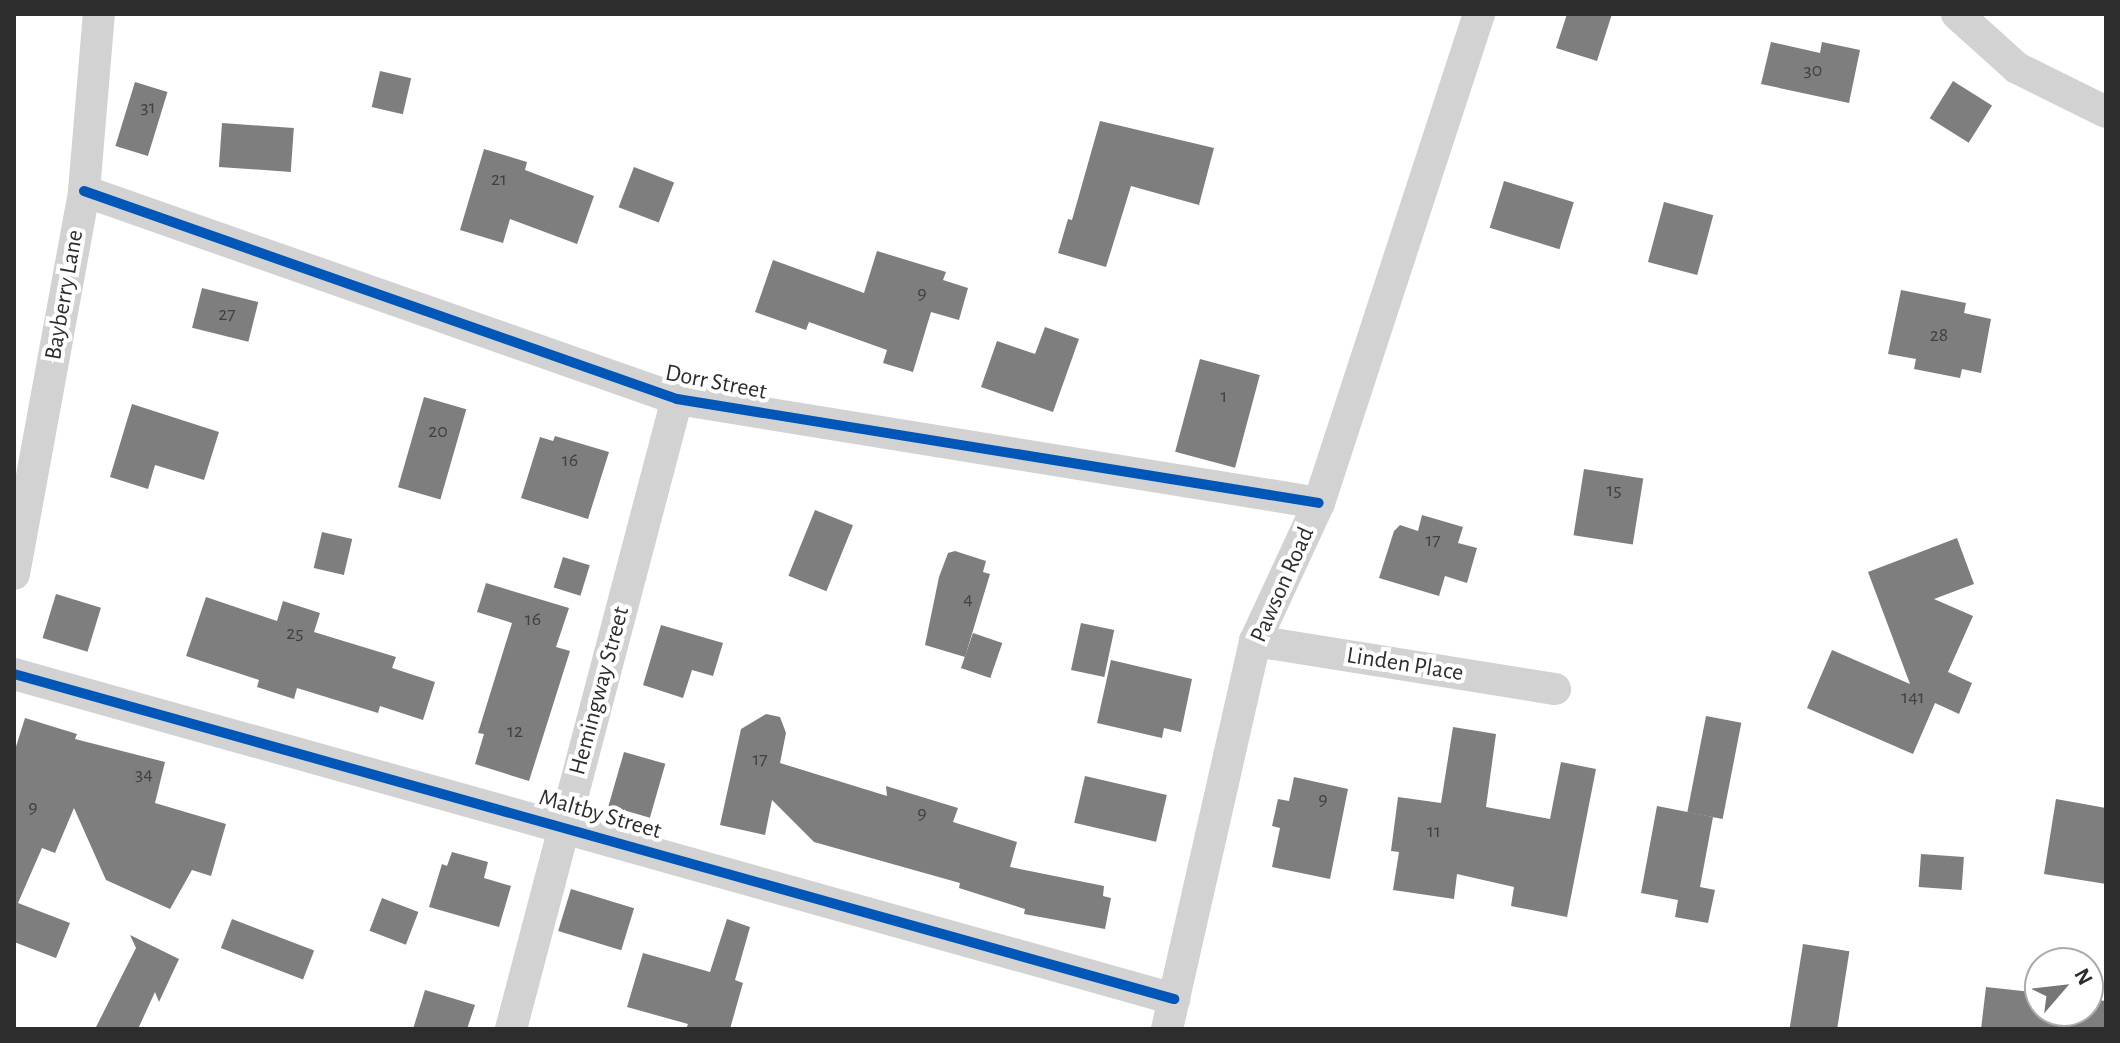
<!DOCTYPE html>
<style>
body{margin:0}
#map{position:relative;width:2120px;height:1043px;overflow:hidden;background:#fff;font-family:"Alegreya Sans",sans-serif}
div>[style]{position:absolute}
[style*='--x']{left:calc(var(--x)*1px);top:calc(var(--y)*1px);width:calc(var(--w)*1px);rotate:calc(var(--a)*1deg)}
.building>*{inset:0;background:#7e7e7e;transform-origin:0 0}
.minor>*{height:32px;margin:-16px;padding:0 16px;transform-origin:16px;border-radius:16px;background:#d2d2d2}
.cycleway>*{height:10px;margin:-5px;padding:0 5px;transform-origin:5px;border-radius:5px;background:#0057b8}
span{translate:-50% -50%;white-space:nowrap;text-align:center;line-height:1.15;-webkit-text-stroke:8px #fff;paint-order:stroke}
.number-label{font-size:20px;color:#414141}
.number-label span{-webkit-text-stroke-width:0}
.street-label{font-size:24px;color:#2d2d2d}
.frame{position:absolute;inset:0;border:16px solid #2d2d2d;pointer-events:none}
.north{position:absolute;left:2024px;top:947px;width:80px;height:80px;box-sizing:border-box;background:#fff;border:2px solid #ababab;border-radius:50%;rotate:62deg;font-size:22px;font-weight:700;line-height:32px;text-align:center;color:#2d2d2d}
.north::after{content:'';display:block;margin:auto;width:28px;height:36px;background:#767676;clip-path:polygon(50% 0,100% 100%,50% 72%,0 100%)}
</style>
<div id="map">
<div class="building">
<div style="clip-path:polygon(1567px 14px,1612px 14px,1597px 61px,1556px 48px)"></div>
<div style="clip-path:polygon(1771px 42px,1820px 53px,1822px 42px,1860px 50px,1849px 103px,1761px 84px)"></div>
<div style="left:380px;top:71px;width:32px;height:37px;rotate:13deg"></div>
<div style="left:1953px;top:81px;width:46px;height:44px;rotate:32deg"></div>
<div style="left:135px;top:82px;width:34px;height:67px;rotate:17deg"></div>
<div style="clip-path:polygon(1100px 121px,1214px 148px,1199px 205px,1131px 186px,1106px 267px,1058px 253px,1068px 219px,1072px 220px)"></div>
<div style="left:222px;top:123px;width:72px;height:44px;rotate:4deg"></div>
<div style="clip-path:polygon(484px 149px,527px 162px,525px 170px,594px 196px,577px 244px,510px 219px,503px 243px,460px 230px)"></div>
<div style="left:634px;top:167px;width:43px;height:43px;rotate:21deg"></div>
<div style="left:1504px;top:181px;width:73px;height:49px;rotate:17deg"></div>
<div style="left:1664px;top:202px;width:51px;height:62px;rotate:15deg"></div>
<div style="clip-path:polygon(877px 251px,946px 272px,943px 280px,968px 288px,959px 320px,931px 312px,913px 372px,883px 363px,887px 350px,809px 322px,806px 330px,755px 312px,773px 260px,864px 293px)"></div>
<div style="left:202px;top:288px;width:58px;height:41px;rotate:14deg"></div>
<div style="clip-path:polygon(1901px 290px,1966px 303px,1964px 313px,1991px 319px,1981px 373px,1962px 369px,1960px 378px,1914px 369px,1916px 359px,1888px 354px)"></div>
<div style="clip-path:polygon(1045px 327px,1079px 339px,1053px 412px,981px 387px,997px 341px,1035px 354px)"></div>
<div style="left:1200px;top:359px;width:62px;height:96px;rotate:15deg"></div>
<div style="left:424px;top:397px;width:44px;height:94px;rotate:16deg"></div>
<div style="clip-path:polygon(132px 404px,219px 432px,204px 480px,155px 465px,148px 489px,110px 477px)"></div>
<div style="clip-path:polygon(555px 436px,609px 452px,588px 519px,521px 498px,540px 437px,553px 441px)"></div>
<div style="left:1584px;top:469px;width:60px;height:67px;rotate:9deg"></div>
<div style="left:815px;top:510px;width:41px;height:71px;rotate:22deg"></div>
<div style="clip-path:polygon(1422px 515px,1463px 527px,1458px 543px,1477px 548px,1467px 583px,1445px 576px,1439px 596px,1379px 578px,1394px 531px,1400px 525px,1418px 531px)"></div>
<div style="left:322px;top:532px;width:31px;height:37px;rotate:13deg"></div>
<div style="clip-path:polygon(1957px 538px,1974px 584px,1934px 599px,1973px 616px,1948px 672px,1972px 683px,1959px 714px,1935px 703px,1913px 754px,1807px 708px,1832px 650px,1910px 684px,1868px 572px)"></div>
<div style="clip-path:polygon(955px 551px,986px 561px,983px 572px,990px 574px,965px 657px,925px 645px,939px 577px,948px 553px)"></div>
<div style="left:563px;top:557px;width:28px;height:32px;rotate:17deg"></div>
<div style="clip-path:polygon(486px 583px,569px 608px,556px 647px,570px 651px,529px 781px,475px 764px,484px 734px,478px 733px,512px 623px,477px 612px)"></div>
<div style="left:56px;top:594px;width:47px;height:46px;rotate:17deg"></div>
<div style="clip-path:polygon(206px 597px,277px 621px,283px 601px,320px 613px,314px 632px,396px 657px,392px 668px,435px 682px,423px 720px,380px 706px,378px 713px,297px 688px,294px 699px,257px 687px,259px 680px,186px 656px)"></div>
<div style="left:1081px;top:623px;width:34px;height:48px;rotate:12deg"></div>
<div style="clip-path:polygon(661px 625px,723px 643px,713px 676px,692px 670px,683px 698px,643px 685px)"></div>
<div style="left:973px;top:633px;width:31px;height:37px;rotate:19deg"></div>
<div style="clip-path:polygon(1111px 660px,1192px 679px,1181px 732px,1164px 728px,1162px 738px,1097px 723px)"></div>
<div style="clip-path:polygon(766px 714px,780px 717px,786px 733px,780px 763px,887px 796px,886px 786px,958px 808px,953px 822px,1017px 842px,1010px 867px,1104px 886px,1103px 896px,1111px 898px,1105px 929px,1024px 914px,1025px 909px,959px 888px,960px 883px,814px 842px,772px 800px,765px 835px,720px 825px,741px 729px)"></div>
<div style="left:1706px;top:716px;width:36px;height:98px;rotate:11deg"></div>
<div style="clip-path:polygon(25px 718px,77px 734px,75px 739px,165px 762px,155px 803px,226px 824px,211px 876px,192px 870px,170px 909px,106px 880px,74px 808px,55px 853px,42px 848px,18px 903px,70px 923px,56px 958px,14px 942px,14px 753px)"></div>
<div style="clip-path:polygon(1453px 727px,1496px 734px,1486px 807px,1550px 819px,1561px 762px,1596px 769px,1567px 917px,1511px 906px,1514px 887px,1457px 874px,1454px 899px,1393px 890px,1399px 852px,1391px 851px,1398px 797px,1441px 803px)"></div>
<div style="left:624px;top:752px;width:43px;height:56px;rotate:16deg"></div>
<div style="left:1085px;top:776px;width:84px;height:48px;rotate:13deg"></div>
<div style="clip-path:polygon(1294px 777px,1348px 789px,1330px 879px,1272px 867px,1280px 828px,1272px 826px,1278px 799px,1289px 801px)"></div>
<div style="clip-path:polygon(2056px 799px,2106px 808px,2106px 884px,2044px 874px)"></div>
<div style="clip-path:polygon(1657px 806px,1713px 817px,1700px 887px,1715px 890px,1708px 923px,1675px 917px,1678px 900px,1641px 893px)"></div>
<div style="clip-path:polygon(452px 852px,488px 862px,484px 878px,511px 886px,499px 927px,429px 907px,442px 864px,447px 866px)"></div>
<div style="left:1921px;top:854px;width:43px;height:33px;rotate:4deg"></div>
<div style="left:571px;top:889px;width:66px;height:44px;rotate:17deg"></div>
<div style="left:382px;top:898px;width:39px;height:35px;rotate:21deg"></div>
<div style="left:232px;top:919px;width:88px;height:31px;rotate:21deg"></div>
<div style="clip-path:polygon(727px 919px,750px 927px,735px 980px,743px 983px,730px 1029px,686px 1029px,688px 1024px,627px 1007px,643px 953px,710px 972px)"></div>
<div style="clip-path:polygon(130px 935px,179px 959px,159px 1002px,155px 992px,138px 1029px,95px 1029px,136px 948px)"></div>
<div style="left:1803px;top:944px;width:47px;height:86px;rotate:9deg"></div>
<div style="clip-path:polygon(1986px 987px,2040px 993px,2040px 1011px,2088px 1011px,2088px 999px,2106px 1001px,2106px 1029px,1981px 1029px)"></div>
<div style="clip-path:polygon(425px 990px,475px 1005px,467px 1029px,413px 1029px)"></div>
</div>
<div class="minor">
<div style="--x:1957;--y:14;--w:81;--a:42"></div>
<div style="--x:2017;--y:68;--w:99;--a:26.3"></div>
<div style="--x:84;--y:191;--w:628;--a:19.33"></div>
<div style="--x:677;--y:399;--w:650;--a:9.2"></div>
<div style="--x:14;--y:574;--w:389;--a:-79.6"></div>
<div style="--x:84;--y:191;--w:178;--a:-85.2"></div>
<div style="--x:1255;--y:641;--w:304;--a:9.1"></div>
<div style="--x:14;--y:674;--w:1205;--a:15.65"></div>
<div style="--x:511;--y:1029;--w:652;--a:-75.24"></div>
<div style="--x:1167;--y:1029;--w:398;--a:-77.2"></div>
<div style="--x:1255;--y:641;--w:152;--a:-65.1"></div>
<div style="--x:1319;--y:503;--w:515;--a:-71.88"></div>
</div>
<div class="cycleway">
<div style="--x:84;--y:191;--w:628;--a:19.33"></div>
<div style="--x:677;--y:399;--w:650;--a:9.2"></div>
<div style="--x:14;--y:674;--w:1205;--a:15.65"></div>
</div>
<div class="number-label">
<span style="left:1813px;top:70px">30</span>
<span style="left:148px;top:107px">31</span>
<span style="left:499px;top:179px">21</span>
<span style="left:922px;top:293px">9</span>
<span style="left:227px;top:314px">27</span>
<span style="left:1939px;top:335px">28</span>
<span style="left:1224px;top:396px">1</span>
<span style="left:438px;top:431px">20</span>
<span style="left:570px;top:460px">16</span>
<span style="left:1614px;top:490px">15</span>
<span style="left:1433px;top:540px">17</span>
<span style="left:968px;top:599px">4</span>
<span style="left:533px;top:619px">16</span>
<span style="left:295px;top:633px">25</span>
<span style="left:1913px;top:697px">141</span>
<span style="left:515px;top:731px">12</span>
<span style="left:760px;top:759px">17</span>
<span style="left:144px;top:774px">34</span>
<span style="left:1323px;top:799px">9</span>
<span style="left:33px;top:807px">9</span>
<span style="left:922px;top:813px">9</span>
<span style="left:1434px;top:831px">11</span>
</div>
<div class="street-label">
<span style="left:65px;top:295px;rotate:-80deg">Bayberry Lane</span>
<span style="left:716px;top:383px;rotate:11deg">Dorr Street</span>
<span style="left:1283px;top:585px;rotate:-66deg">Pawson Road</span>
<span style="left:1405px;top:665px;rotate:9deg">Linden Place</span>
<span style="left:600px;top:691px;rotate:-75deg">Hemingway Street</span>
<span style="left:600px;top:815px;rotate:16deg">Maltby Street</span>
</div>
<div class="frame"></div>
<div class="north">N</div>
</div>
